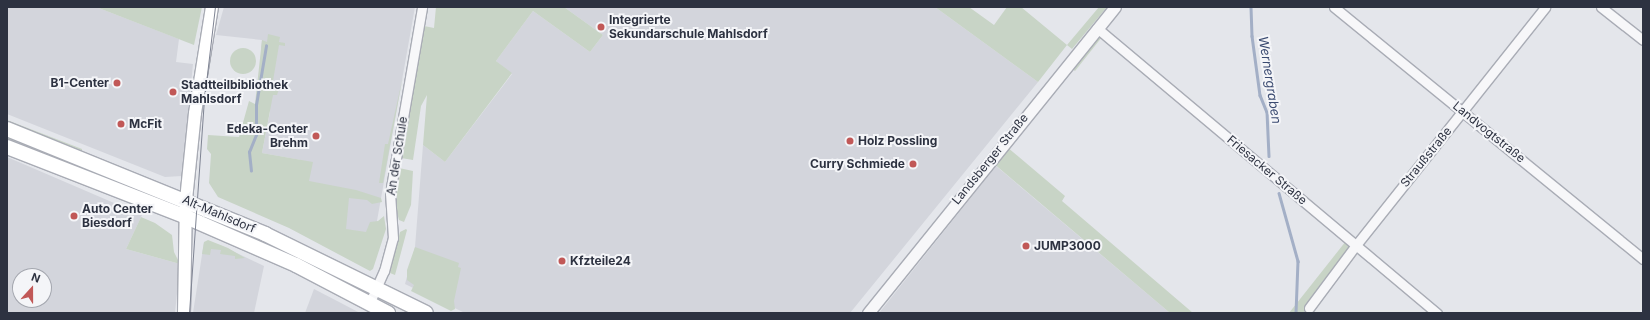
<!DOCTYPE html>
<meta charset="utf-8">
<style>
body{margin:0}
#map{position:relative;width:1650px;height:320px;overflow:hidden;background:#e4e6eb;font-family:Inter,sans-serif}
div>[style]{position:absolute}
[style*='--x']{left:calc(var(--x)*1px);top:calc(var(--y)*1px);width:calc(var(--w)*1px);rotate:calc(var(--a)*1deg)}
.built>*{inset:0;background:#d3d5dc}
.green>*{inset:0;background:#c8d4c6}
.round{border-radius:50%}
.stream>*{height:2.5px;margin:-1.25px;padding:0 1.25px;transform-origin:1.25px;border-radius:1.25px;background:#a3afc6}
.roads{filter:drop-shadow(1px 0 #a9acb5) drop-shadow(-1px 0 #a9acb5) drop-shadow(0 1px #a9acb5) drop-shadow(0 -1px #a9acb5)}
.minor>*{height:9px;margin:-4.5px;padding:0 4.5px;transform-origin:4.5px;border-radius:4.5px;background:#f7f7f9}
.tertiary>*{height:11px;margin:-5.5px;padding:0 5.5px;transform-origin:5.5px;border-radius:5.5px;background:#f7f7f9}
.secondary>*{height:12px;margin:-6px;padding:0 6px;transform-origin:6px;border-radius:6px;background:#fff}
.primary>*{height:14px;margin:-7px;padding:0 7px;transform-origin:7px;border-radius:7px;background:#fff}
.tram>*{height:1px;margin:-0.5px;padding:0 0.5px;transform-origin:0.5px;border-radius:0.5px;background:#7f8493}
.dots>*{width:11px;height:11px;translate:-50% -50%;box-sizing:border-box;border:2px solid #f4f5f8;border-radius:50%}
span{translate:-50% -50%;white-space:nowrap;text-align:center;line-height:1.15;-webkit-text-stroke:4px #f4f5f8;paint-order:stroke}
.poi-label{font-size:12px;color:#2d3241;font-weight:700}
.left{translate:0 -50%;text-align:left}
.right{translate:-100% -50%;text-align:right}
.street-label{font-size:12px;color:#2d3241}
.water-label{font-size:13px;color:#3b4b71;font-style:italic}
.frame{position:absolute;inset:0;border:8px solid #2d3241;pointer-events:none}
.north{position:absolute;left:12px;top:268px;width:40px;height:40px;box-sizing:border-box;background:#f4f5f8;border:1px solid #a4a7af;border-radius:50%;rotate:21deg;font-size:11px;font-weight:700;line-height:16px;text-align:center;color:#2d3241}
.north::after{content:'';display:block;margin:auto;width:14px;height:18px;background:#c15857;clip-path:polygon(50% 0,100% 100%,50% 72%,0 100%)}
</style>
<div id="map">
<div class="built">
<div style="clip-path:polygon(7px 7px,96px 7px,179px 39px,176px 62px,193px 64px,182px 176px,165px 177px,7px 114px)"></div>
<div style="clip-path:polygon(224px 7px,415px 7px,372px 249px,290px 225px,301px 160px,262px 153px,270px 112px,261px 47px,262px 40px,216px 35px)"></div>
<div style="clip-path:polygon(564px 7px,935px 7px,1038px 82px,850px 313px,465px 313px,405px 284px,415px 247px,423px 145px,445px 162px,512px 74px,496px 61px,533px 11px,590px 52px,603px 35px)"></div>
<div style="clip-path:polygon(evenodd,7px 157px,142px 215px,126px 249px,180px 264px,175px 313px,7px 313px,7px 157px,20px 276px,44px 276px,44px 300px,20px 300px,20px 276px)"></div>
<div style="clip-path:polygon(996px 166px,1170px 313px,879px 313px)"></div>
<div style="clip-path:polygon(204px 242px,220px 245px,264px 266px,254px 313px,193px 313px)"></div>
<div style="clip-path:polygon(314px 289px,341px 303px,360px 313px,305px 313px)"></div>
</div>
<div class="green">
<div style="clip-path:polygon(96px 7px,202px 7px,194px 45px)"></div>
<div style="clip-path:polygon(436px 7px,564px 7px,603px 35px,590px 52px,533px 11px,496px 61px,512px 73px,445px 162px,423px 145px,427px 95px,421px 106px,413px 160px,401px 158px,424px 26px,434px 28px)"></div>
<div style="clip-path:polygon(935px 7px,969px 7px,994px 25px,1007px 7px,1021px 7px,1067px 45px,1099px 7px,1107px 7px,1072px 49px,1067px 45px,1038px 82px)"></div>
<div style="clip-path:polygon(268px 34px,280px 37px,279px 42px,285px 43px,285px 46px,279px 45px,272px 87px,279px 89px,277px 95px,273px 95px,262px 153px,313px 162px,309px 181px,356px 190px,381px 198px,382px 202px,372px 204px,367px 200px,349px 198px,346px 229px,366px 232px,370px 222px,378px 221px,384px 216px,386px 229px,373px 269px,370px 271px,289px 228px,218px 197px,209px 183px,211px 154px,207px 149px,208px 135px,239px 137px,249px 101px,255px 104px,262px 40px,267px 42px)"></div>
<div style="clip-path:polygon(1097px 37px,1102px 37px,1075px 71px,1069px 67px)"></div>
<div class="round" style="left:230px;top:48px;width:26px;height:26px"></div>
<div style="clip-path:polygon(403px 76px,383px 183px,379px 183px,385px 144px,388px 144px)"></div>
<div style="clip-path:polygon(7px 120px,82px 149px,82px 153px,7px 122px)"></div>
<div style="clip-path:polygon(7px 134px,55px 153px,53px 158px,7px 142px)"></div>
<div style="clip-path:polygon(1007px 147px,1065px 196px,1062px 201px,1193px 313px,1170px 313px,993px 163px)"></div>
<div style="clip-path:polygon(399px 168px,413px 171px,411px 205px,404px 222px,399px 220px,394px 201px)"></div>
<div style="clip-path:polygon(141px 217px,155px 223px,172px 235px,174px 252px,180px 264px,126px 249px)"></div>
<div style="clip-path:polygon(406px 229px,407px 230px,395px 275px,390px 273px,400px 232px)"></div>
<div style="clip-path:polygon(208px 240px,228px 248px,245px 258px,235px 259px,235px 256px,220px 254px,221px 250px,211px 249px,210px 255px,202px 254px,204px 242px)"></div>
<div style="clip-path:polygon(1346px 241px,1350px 248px,1344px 260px,1303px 313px,1289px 313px)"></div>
<div style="clip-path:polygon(415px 247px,459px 263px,458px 267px,461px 268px,454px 301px,455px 309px,451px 311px,411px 291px,414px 285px,407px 280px,407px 270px)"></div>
</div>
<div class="stream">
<div style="--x:1251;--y:7;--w:29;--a:88"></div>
<div style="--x:1252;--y:36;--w:60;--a:82.3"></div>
<div style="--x:1260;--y:95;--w:18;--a:68"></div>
<div style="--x:1267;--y:112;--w:44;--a:87.4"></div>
<div style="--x:251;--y:171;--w:19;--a:-96"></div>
<div style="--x:249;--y:152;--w:18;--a:-68"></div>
<div style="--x:256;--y:135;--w:30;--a:-90"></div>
<div style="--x:256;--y:105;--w:60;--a:-80.4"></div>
<div style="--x:1279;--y:193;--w:71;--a:74.4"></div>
<div style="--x:1298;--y:261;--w:52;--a:92.2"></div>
</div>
<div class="roads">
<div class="minor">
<div style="--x:1334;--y:7;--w:399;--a:39.2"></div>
<div style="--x:1601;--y:7;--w:53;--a:38.2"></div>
<div style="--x:1097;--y:28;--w:444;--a:40"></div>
<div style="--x:370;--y:302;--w:34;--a:-66"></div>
<div style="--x:384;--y:271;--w:34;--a:-75"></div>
<div style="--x:393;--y:238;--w:45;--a:-93.8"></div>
<div style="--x:390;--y:193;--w:189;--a:-80.2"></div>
<div style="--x:1309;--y:308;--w:79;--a:-53.3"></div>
<div style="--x:1356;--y:245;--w:304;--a:-51.5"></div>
</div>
<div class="tertiary">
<div style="--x:868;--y:313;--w:393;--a:-51.1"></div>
</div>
<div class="secondary">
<div style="--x:184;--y:313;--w:113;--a:-89"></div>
<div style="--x:186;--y:200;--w:87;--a:-84.1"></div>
<div style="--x:195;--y:113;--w:107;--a:-80.9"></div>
</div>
<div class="primary">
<div style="--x:7;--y:129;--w:279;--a:22.1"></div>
<div style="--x:265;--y:234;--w:179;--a:26.1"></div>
<div style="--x:7;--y:147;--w:190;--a:21.3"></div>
<div style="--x:184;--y:216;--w:122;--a:23.6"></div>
<div style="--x:296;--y:265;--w:104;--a:27.6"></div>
</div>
</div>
<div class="tram">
<div style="--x:189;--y:313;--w:214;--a:-86"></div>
<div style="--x:204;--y:100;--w:94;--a:-83.3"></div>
</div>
<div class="dots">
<div style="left:601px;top:27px;background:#c15857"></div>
<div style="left:117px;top:83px;background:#c15857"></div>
<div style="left:173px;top:92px;background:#c15857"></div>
<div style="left:121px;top:124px;background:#c15857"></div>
<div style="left:316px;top:136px;background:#c15857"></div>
<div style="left:850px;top:141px;background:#c15857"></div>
<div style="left:913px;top:164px;background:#c15857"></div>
<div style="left:74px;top:216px;background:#c15857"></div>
<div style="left:1026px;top:246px;background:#c15857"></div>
<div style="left:562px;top:261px;background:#c15857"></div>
</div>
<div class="poi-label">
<span class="left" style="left:609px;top:27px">Integrierte<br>Sekundarschule Mahlsdorf</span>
<span class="right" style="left:109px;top:83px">B1-Center</span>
<span class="left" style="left:181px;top:92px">Stadtteilbibliothek<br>Mahlsdorf</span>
<span class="left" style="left:129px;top:124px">McFit</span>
<span class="right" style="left:308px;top:136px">Edeka-Center<br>Brehm</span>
<span class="left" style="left:858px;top:141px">Holz Possling</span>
<span class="right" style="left:905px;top:164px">Curry Schmiede</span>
<span class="left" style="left:82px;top:216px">Auto Center<br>Biesdorf</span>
<span class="left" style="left:1034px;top:246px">JUMP3000</span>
<span class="left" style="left:570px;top:261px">Kfzteile24</span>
</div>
<div class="street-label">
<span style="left:1489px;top:132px;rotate:39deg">Landvogtstraße</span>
<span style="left:397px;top:156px;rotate:-81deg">An der Schule</span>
<span style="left:1426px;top:157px;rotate:-51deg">Straußstraße</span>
<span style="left:990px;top:159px;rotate:-51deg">Landsberger Straße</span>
<span style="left:1267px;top:170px;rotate:40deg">Friesacker Straße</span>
<span style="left:219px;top:214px;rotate:23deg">Alt-Mahlsdorf</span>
</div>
<div class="water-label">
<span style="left:1270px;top:80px;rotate:81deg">Wernergraben</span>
</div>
<div class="frame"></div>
<div class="north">N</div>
</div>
